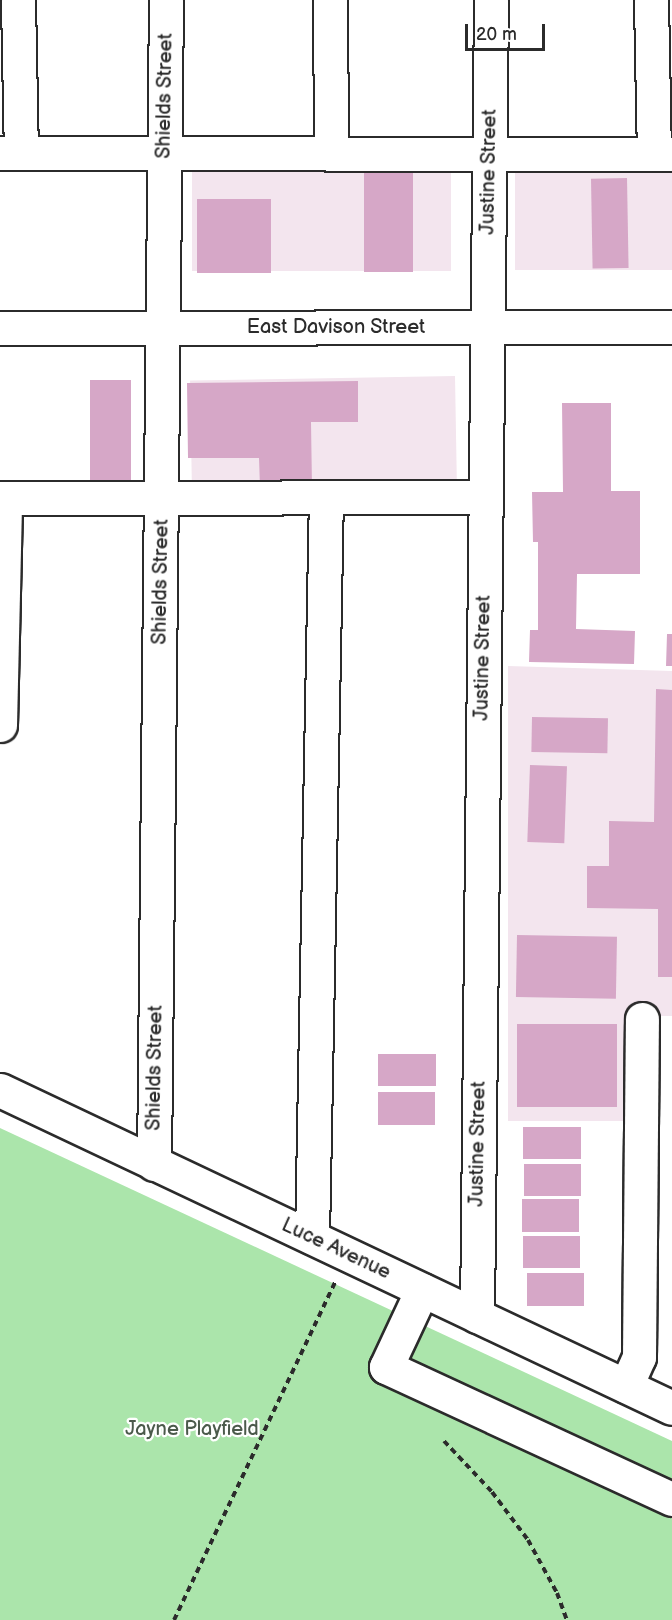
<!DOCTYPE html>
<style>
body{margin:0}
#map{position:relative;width:672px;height:1620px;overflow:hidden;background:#fff;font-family:"Balsamiq Sans",sans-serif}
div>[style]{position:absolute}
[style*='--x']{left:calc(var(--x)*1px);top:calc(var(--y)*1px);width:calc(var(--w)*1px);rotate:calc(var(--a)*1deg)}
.built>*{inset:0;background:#f3e5ee;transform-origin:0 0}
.green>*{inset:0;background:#abe5ab}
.building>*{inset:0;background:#d6a7c7;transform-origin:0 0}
.path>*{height:4px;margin-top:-2px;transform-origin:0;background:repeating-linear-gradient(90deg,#2b2b2b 0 6px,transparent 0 10.5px)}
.roads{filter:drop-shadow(2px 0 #2b2b2b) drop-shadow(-2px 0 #2b2b2b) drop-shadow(0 2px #2b2b2b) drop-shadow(0 -2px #2b2b2b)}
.minor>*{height:33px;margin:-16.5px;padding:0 16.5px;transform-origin:16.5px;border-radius:16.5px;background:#fff}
.major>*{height:33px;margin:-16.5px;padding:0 16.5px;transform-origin:16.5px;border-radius:16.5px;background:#fff}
span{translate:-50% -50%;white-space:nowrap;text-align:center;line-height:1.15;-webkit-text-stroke:4.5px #fff;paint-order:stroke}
.street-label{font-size:20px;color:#2b2b2b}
.park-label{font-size:20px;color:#4b5a4b}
.scale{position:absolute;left:465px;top:24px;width:80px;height:27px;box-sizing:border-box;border:3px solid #2b2b2b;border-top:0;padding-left:8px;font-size:18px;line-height:21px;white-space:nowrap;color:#2b2b2b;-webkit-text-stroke:4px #fff;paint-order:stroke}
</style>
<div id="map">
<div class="built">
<div style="left:515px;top:164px;width:157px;height:106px"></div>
<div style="left:192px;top:168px;width:259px;height:103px"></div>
<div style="left:455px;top:376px;width:109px;height:265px;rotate:89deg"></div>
<div style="clip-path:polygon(508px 666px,672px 671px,672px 1016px,654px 1016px,629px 1121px,508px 1121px)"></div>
</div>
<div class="green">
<div style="clip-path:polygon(0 1128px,672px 1441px,672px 1620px,0 1620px)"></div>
</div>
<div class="building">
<div style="left:364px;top:169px;width:49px;height:103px"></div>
<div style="left:627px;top:178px;width:90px;height:36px;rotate:89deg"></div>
<div style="left:197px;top:199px;width:74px;height:74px"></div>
<div style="left:90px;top:380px;width:41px;height:102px"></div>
<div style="clip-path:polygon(358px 381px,358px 422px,311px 422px,312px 487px,260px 487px,259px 458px,188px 458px,187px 383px)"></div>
<div style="clip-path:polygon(562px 403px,611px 403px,611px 491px,640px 491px,640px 574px,577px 574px,576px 629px,635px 631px,634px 664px,529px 662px,530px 630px,538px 630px,538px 542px,533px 542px,532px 492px,563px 492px)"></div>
<div style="clip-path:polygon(667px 634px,672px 634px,672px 666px,666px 666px)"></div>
<div style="clip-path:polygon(656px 689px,672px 690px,672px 977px,658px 977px,658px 909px,587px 908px,587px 866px,609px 866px,609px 821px,654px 822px)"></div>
<div style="left:532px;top:717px;width:76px;height:35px;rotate:1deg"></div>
<div style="left:530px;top:765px;width:37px;height:77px;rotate:2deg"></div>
<div style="left:517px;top:935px;width:100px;height:62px;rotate:1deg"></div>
<div style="left:517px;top:1024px;width:100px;height:83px"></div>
<div style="left:378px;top:1054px;width:58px;height:32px"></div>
<div style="left:378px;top:1092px;width:57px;height:33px"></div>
<div style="left:523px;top:1127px;width:58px;height:32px"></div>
<div style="left:524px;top:1164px;width:57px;height:32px"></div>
<div style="left:522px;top:1199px;width:57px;height:33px"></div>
<div style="left:523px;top:1236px;width:57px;height:32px"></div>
<div style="left:527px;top:1273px;width:57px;height:33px"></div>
</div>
<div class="path">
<div style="--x:444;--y:1441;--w:70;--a:46.7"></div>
<div style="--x:492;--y:1492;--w:60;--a:53.1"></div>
<div style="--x:528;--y:1540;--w:60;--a:61.3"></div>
<div style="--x:557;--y:1593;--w:29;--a:70"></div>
<div style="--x:174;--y:1620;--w:374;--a:-64.5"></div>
</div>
<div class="roads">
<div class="minor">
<div style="--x:18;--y:0;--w:153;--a:88.9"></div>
<div style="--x:330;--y:0;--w:154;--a:89.6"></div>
<div style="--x:651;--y:0;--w:154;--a:88.9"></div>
<div style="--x:0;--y:153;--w:672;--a:0.09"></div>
<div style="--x:0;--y:498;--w:485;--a:-0.1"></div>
<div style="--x:0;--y:725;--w:227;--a:-88.7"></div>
<div style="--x:0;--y:1090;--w:743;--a:25.32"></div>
<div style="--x:154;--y:1164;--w:1164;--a:-89.41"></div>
<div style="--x:312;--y:1237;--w:740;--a:-88.92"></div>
<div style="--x:422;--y:1290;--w:85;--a:115.1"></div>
<div style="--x:386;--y:1367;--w:315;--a:24.8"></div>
<div style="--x:477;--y:1316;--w:1316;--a:-89.39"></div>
<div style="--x:626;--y:1386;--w:32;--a:-66"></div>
<div style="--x:639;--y:1357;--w:338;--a:-89.5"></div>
</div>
<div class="major">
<div style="--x:0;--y:328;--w:672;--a:-0.09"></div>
</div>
</div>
<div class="street-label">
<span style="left:165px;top:96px;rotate:-89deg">Shields Street</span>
<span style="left:489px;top:172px;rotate:-89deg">Justine Street</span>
<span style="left:336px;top:327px">East Davison Street</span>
<span style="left:161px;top:582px;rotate:-89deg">Shields Street</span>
<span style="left:483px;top:658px;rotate:-89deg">Justine Street</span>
<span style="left:155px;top:1068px;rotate:-89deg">Shields Street</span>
<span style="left:478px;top:1144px;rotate:-89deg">Justine Street</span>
<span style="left:336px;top:1249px;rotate:25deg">Luce Avenue</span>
</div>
<div class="park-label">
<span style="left:192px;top:1429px">Jayne Playfield</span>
</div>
<div class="scale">20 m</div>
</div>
